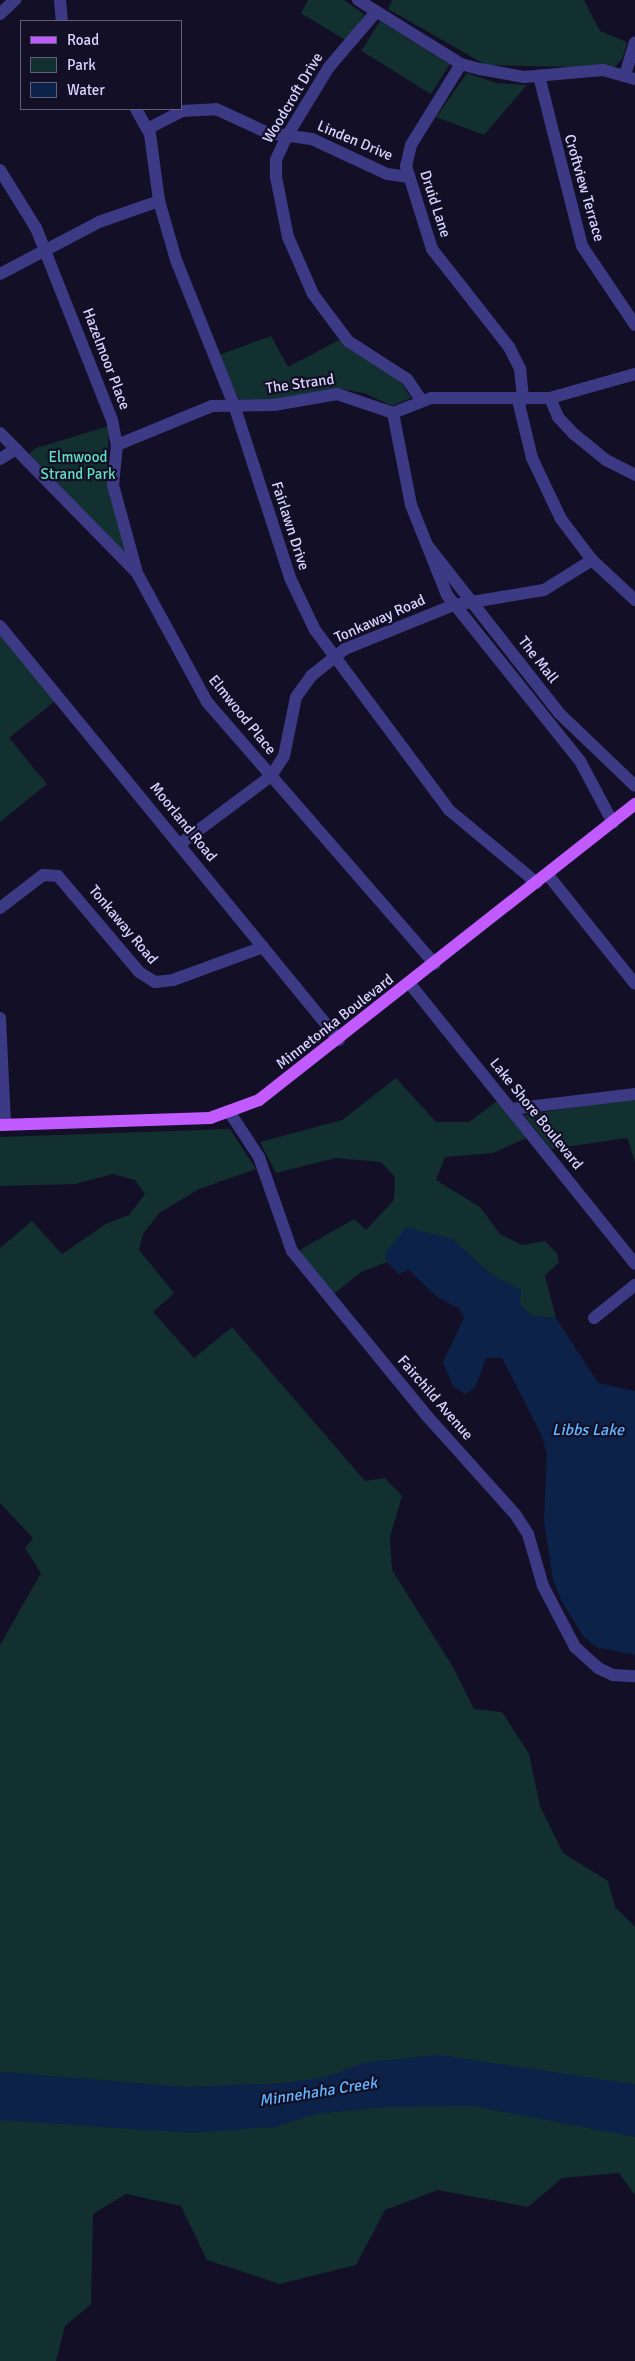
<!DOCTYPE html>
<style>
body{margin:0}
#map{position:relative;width:635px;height:2361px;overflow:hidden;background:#130f26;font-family:Signika,sans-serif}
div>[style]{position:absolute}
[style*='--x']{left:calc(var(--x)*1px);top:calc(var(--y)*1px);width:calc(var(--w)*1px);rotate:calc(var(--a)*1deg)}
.green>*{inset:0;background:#12302f;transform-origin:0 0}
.water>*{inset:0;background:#0c2248}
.minor>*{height:12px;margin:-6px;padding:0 6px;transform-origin:6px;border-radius:6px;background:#3d3a85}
.major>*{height:12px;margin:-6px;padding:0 6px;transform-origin:6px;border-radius:6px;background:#c25bff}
span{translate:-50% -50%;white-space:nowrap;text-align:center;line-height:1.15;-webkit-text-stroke:4.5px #130f26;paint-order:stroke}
.street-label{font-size:15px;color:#d9d4ff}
.park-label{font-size:15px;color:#5fe0c0}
.water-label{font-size:16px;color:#62b6ff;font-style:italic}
.legend{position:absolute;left:20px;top:20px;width:162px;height:90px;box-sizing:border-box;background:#130f26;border:1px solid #625e7d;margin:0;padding:6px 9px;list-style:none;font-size:15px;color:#d9d4ff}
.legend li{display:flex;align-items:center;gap:10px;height:25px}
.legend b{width:25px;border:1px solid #625e7d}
</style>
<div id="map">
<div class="green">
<div style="clip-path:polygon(308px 0,344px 0,365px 15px,345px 40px,301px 13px)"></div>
<div style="clip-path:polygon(392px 0,584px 0,600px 31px,627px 42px,623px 58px,614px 68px,486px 65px,388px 9px)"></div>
<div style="left:380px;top:21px;width:82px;height:35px;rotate:32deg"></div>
<div style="clip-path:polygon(467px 73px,496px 83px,527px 85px,484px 135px,436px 117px)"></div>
<div style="clip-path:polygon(271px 336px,288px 367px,339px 340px,400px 380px,411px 398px,392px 406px,364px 393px,336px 388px,279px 399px,239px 399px,219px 355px)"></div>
<div style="clip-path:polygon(109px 426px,107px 475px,129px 558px,29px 454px,36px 448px)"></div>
<div style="clip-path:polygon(0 634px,55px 701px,9px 738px,47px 784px,0 822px)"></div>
<div style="clip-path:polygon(396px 1078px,436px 1122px,469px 1122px,497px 1101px,526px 1138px,493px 1153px,445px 1157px,436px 1180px,480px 1207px,500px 1234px,522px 1245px,545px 1241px,557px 1253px,559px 1262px,545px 1276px,556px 1318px,532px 1316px,520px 1305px,520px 1290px,492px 1275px,452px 1239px,386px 1252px,387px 1262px,361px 1272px,334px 1294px,298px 1251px,354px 1219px,366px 1230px,394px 1200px,395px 1177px,381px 1162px,336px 1158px,276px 1173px,260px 1142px,342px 1120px)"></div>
<div style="clip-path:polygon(635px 1098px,635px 1162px,627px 1138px,551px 1149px,524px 1115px)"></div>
<div style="clip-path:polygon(230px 1129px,256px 1169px,199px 1189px,159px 1213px,143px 1234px,139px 1250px,174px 1293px,153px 1312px,194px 1358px,232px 1327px,365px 1481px,385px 1478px,402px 1496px,390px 1537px,392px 1570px,453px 1667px,474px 1709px,502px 1712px,529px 1754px,540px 1806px,563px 1853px,608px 1881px,615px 1907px,635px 1927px,635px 2195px,619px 2173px,562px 2178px,528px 2207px,438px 2190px,385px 2210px,356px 2265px,280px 2284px,207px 2260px,181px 2206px,126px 2194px,93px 2214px,91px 2304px,65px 2326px,56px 2361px,0 2361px,0 1645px,41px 1573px,25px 1548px,33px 1538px,0 1503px,0 1248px,32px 1221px,62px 1254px,106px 1224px,129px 1215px,145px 1194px,135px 1180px,113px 1174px,75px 1184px,0 1186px,0 1137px)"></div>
</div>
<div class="water">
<div style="clip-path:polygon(406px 1227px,452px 1239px,492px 1275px,521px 1290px,520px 1305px,532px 1316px,556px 1318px,598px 1383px,635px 1391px,635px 1655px,596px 1647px,584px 1637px,562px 1602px,553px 1580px,544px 1521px,547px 1453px,540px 1432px,502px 1358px,486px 1358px,475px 1388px,465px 1394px,453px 1386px,443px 1362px,464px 1318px,460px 1309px,437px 1297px,409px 1270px,399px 1274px,387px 1262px,386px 1252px)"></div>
<div style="clip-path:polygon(439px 2055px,635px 2084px,635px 2137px,473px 2106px,385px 2107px,316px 2114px,275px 2127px,192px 2133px,0 2120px,0 2073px,4px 2072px,187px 2087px,282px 2083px,325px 2077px,367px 2062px)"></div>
</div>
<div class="minor">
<div style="--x:60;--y:0;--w:21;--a:85"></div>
<div style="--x:358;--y:0;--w:121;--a:31.9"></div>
<div style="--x:461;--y:64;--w:20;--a:15"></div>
<div style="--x:480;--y:69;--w:45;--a:10.3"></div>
<div style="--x:524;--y:77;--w:79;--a:-5.1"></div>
<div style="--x:603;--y:70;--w:33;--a:16"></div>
<div style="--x:376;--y:12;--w:72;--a:130.5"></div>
<div style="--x:329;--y:67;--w:81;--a:121.3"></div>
<div style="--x:287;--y:136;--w:26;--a:115"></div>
<div style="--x:276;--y:160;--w:17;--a:90"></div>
<div style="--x:276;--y:177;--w:61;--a:78.7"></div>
<div style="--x:288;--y:237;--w:62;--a:66.3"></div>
<div style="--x:313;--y:294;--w:59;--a:53.3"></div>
<div style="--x:348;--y:341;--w:70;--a:32.8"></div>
<div style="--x:407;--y:379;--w:25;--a:56"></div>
<div style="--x:0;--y:14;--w:21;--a:-43"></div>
<div style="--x:461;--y:64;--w:95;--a:121.7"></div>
<div style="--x:411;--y:145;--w:22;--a:103"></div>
<div style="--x:406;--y:166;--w:87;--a:72.6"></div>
<div style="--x:432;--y:249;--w:125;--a:51.8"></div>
<div style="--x:509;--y:347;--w:25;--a:63"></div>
<div style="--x:520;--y:369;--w:31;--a:84"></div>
<div style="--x:625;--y:75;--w:34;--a:-73"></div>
<div style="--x:539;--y:76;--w:175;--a:75.8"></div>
<div style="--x:582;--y:246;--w:95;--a:56.1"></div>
<div style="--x:136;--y:109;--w:29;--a:61"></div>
<div style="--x:150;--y:134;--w:68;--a:82.3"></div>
<div style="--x:159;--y:201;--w:61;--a:73.9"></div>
<div style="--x:176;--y:260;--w:156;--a:68.2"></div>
<div style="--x:234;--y:405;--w:184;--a:72"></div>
<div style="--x:291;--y:580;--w:55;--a:64.4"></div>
<div style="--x:315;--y:630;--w:224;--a:53.3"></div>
<div style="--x:449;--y:810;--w:114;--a:39.7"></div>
<div style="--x:149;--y:128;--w:37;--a:-27"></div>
<div style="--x:182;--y:111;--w:34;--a:-3"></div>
<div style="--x:216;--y:109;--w:57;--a:24.8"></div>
<div style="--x:268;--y:133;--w:44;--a:7.8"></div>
<div style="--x:312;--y:139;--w:83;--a:25"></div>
<div style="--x:387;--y:174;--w:22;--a:8"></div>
<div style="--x:0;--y:170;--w:68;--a:58.2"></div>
<div style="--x:36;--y:228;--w:206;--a:68.4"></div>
<div style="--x:112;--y:420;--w:25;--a:79"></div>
<div style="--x:117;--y:445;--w:40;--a:95.7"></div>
<div style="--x:113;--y:485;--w:91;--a:74.7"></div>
<div style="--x:0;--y:274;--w:112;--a:-27.7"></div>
<div style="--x:99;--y:222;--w:64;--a:-19.3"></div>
<div style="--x:550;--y:398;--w:21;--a:67"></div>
<div style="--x:558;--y:417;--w:23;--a:47"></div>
<div style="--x:574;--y:434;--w:41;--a:39.1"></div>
<div style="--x:606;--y:460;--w:33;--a:27"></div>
<div style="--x:518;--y:400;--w:60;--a:76.4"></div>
<div style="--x:532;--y:458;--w:68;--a:64.6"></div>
<div style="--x:561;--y:519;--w:51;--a:52.9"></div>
<div style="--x:592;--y:560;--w:59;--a:42.9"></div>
<div style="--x:393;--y:413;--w:94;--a:78.9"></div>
<div style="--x:411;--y:505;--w:97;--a:68.2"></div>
<div style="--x:447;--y:595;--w:213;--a:51.3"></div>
<div style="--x:580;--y:761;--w:70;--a:62"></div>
<div style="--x:0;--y:433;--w:196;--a:45.6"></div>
<div style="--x:137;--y:573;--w:147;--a:61.5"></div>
<div style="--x:207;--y:702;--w:347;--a:49"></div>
<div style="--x:117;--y:445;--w:103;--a:-22.3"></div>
<div style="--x:212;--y:406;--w:62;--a:-0.9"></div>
<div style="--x:274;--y:405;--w:64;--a:-9.9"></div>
<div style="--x:337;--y:394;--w:59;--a:18.7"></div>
<div style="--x:393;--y:413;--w:41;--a:-21.5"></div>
<div style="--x:431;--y:398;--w:119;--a:0"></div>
<div style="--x:550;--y:398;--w:88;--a:-15.8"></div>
<div style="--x:0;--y:459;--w:19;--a:-32"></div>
<div style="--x:427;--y:545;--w:214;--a:51.8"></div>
<div style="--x:559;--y:713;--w:105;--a:43.8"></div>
<div style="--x:0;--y:626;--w:535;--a:50.69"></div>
<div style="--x:180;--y:844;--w:114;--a:-36.8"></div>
<div style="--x:271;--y:776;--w:24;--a:-57"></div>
<div style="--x:284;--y:756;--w:60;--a:-78.5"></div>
<div style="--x:296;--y:697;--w:26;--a:-54"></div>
<div style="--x:311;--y:676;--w:43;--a:-38.5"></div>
<div style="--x:345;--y:649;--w:118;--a:-22"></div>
<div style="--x:454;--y:605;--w:91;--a:-9.5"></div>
<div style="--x:544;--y:590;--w:57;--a:-32"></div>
<div style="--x:548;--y:875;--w:139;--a:51.4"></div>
<div style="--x:0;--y:908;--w:54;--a:-37.5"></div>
<div style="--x:43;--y:875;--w:15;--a:4"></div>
<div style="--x:58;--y:876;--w:126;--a:49.8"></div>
<div style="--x:139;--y:972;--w:19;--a:32"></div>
<div style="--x:155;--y:982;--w:18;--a:-6"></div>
<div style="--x:173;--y:980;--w:96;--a:-20.1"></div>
<div style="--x:410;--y:984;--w:359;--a:51.2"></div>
<div style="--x:0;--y:1018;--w:107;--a:87.3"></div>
<div style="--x:511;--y:1109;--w:125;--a:-6.9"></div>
<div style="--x:230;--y:1113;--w:53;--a:56.6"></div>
<div style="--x:259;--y:1157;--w:100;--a:70.7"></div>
<div style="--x:292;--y:1251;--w:213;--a:50.7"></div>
<div style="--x:427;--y:1416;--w:132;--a:48.1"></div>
<div style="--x:515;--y:1514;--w:24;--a:57"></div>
<div style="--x:528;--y:1534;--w:54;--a:73.9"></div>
<div style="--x:543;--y:1586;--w:69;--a:62.3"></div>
<div style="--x:575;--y:1647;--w:31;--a:42"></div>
<div style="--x:598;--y:1668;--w:17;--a:25"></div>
<div style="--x:613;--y:1675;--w:22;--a:3"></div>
<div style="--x:594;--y:1318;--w:53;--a:-38.8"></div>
</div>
<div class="major">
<div style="--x:0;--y:1125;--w:210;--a:-1.9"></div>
<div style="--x:210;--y:1118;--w:52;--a:-20.2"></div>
<div style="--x:259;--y:1100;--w:479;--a:-38.2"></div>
</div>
<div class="street-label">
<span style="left:293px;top:98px;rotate:-59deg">Woodcroft Drive</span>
<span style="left:355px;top:141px;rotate:23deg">Linden Drive</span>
<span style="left:584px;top:188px;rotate:74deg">Croftview Terrace</span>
<span style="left:435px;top:204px;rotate:72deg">Druid Lane</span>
<span style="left:106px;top:359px;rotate:69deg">Hazelmoor Place</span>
<span style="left:300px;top:384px;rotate:-8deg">The Strand</span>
<span style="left:290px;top:526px;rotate:72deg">Fairlawn Drive</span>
<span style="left:380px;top:619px;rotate:-24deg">Tonkaway Road</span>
<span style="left:538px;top:660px;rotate:52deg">The Mall</span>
<span style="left:242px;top:715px;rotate:51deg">Elmwood Place</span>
<span style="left:183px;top:822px;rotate:51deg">Moorland Road</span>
<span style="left:123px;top:925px;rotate:50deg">Tonkaway Road</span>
<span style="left:335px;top:1022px;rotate:-38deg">Minnetonka Boulevard</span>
<span style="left:536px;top:1114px;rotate:51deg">Lake Shore Boulevard</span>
<span style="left:435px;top:1398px;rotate:49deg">Fairchild Avenue</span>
</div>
<div class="park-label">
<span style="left:78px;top:466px">Elmwood<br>Strand Park</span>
</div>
<div class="water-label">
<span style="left:588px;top:1430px">Libbs Lake</span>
<span style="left:318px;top:2092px;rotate:-9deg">Minnehaha Creek</span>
</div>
<ul class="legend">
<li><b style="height:6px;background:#c25bff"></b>Road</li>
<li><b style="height:14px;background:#12302f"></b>Park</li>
<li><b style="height:14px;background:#0c2248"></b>Water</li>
</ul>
</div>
